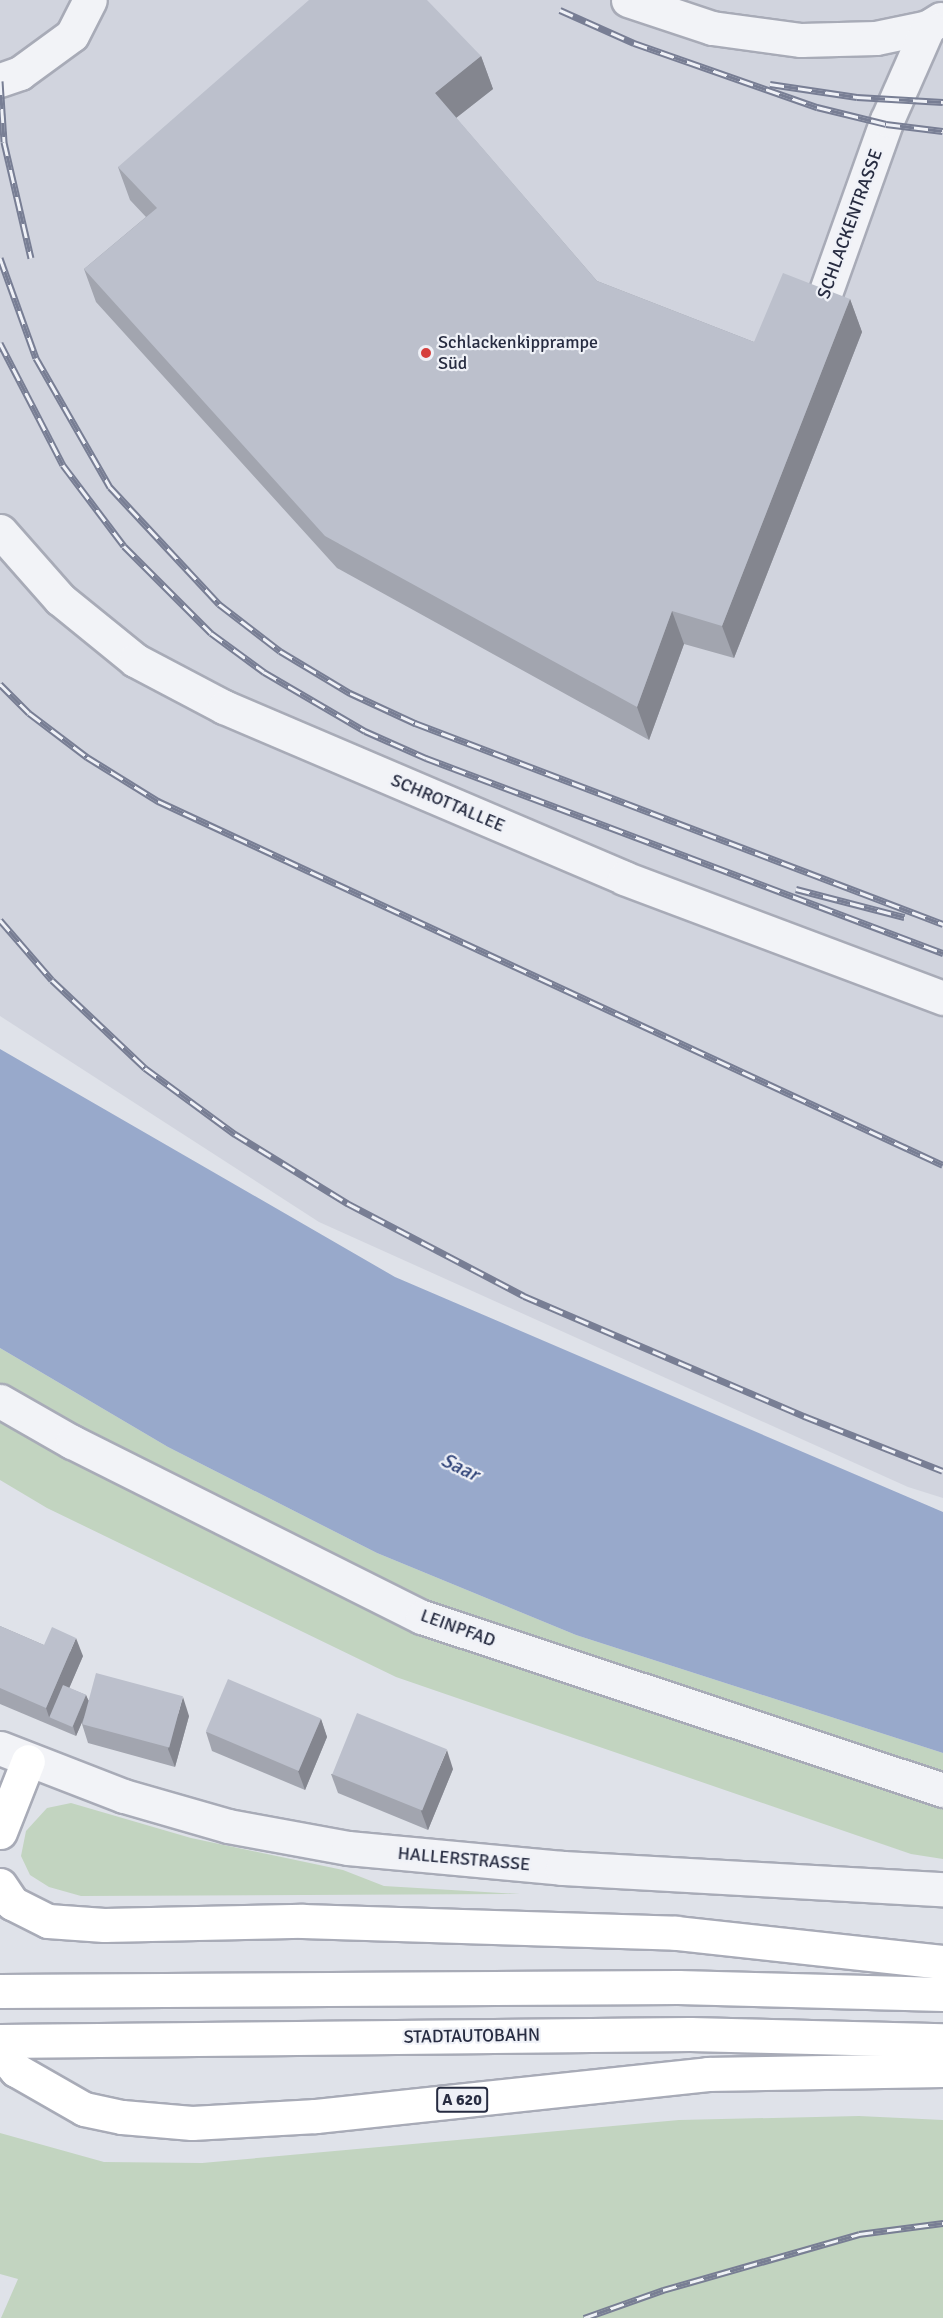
<!DOCTYPE html>
<meta charset="utf-8">
<style>
body{margin:0}
#map{position:relative;width:943px;height:2318px;overflow:hidden;background:#dfe2e9;font-family:Signika,sans-serif}
div>[style]{position:absolute}
[style*='--x']{left:calc(var(--x)*1px);top:calc(var(--y)*1px);width:calc(var(--w)*1px);rotate:calc(var(--a)*1deg)}
.built>*{inset:0;background:#d1d4de}
.green>*{inset:0;background:#c2d4c0}
.water>*{inset:0;background:#98a9cb}
.roads{filter:drop-shadow(2px 0 #a8abb7) drop-shadow(-2px 0 #a8abb7) drop-shadow(0 2px #a8abb7) drop-shadow(0 -2px #a8abb7)}
.minor>*{height:33px;margin:-16.5px;padding:0 16.5px;transform-origin:16.5px;border-radius:16.5px;background:#f2f3f7}
.highway>*{height:33px;margin:-16.5px;padding:0 16.5px;transform-origin:16.5px;border-radius:16.5px;background:#fff}
.rail>*{height:7px;margin-top:-3.5px;transform-origin:0;background:repeating-linear-gradient(90deg,#eff1f7 0 14px,#787e94 0 28px);box-sizing:border-box;border-block:2px solid #787e94}
.wall>*{inset:0;background:#a2a5af}
.shaded-wall>*{inset:0;background:#84868f}
.building>*{inset:0;background:#bcc0cc;transform-origin:0 0}
.dots>*{width:16px;height:16px;translate:-50% -50%;box-sizing:border-box;border:3px solid #eff1f7;border-radius:50%}
span{translate:-50% -50%;white-space:nowrap;text-align:center;line-height:1.15;-webkit-text-stroke:4.5px #eff1f7;paint-order:stroke}
.shield-label span{padding:2px 4px;background:#eff1f7;border:2px solid;border-radius:4px;-webkit-text-stroke-width:0}
.shield-label{font-size:16px;color:#272c41;font-weight:700}
.street-label{font-size:18px;color:#272c41}
.poi-label{font-size:18px;color:#272c41}
.left{translate:0 -50%;text-align:left}
.water-label{font-size:20px;color:#2f4378;font-style:italic}
</style>
<div id="map">
<div class="built">
<div style="clip-path:polygon(0 0,943px 0,943px 1498px,908px 1487px,319px 1222px,0 1016px)"></div>
</div>
<div class="green">
<div style="clip-path:polygon(0 1348px,168px 1447px,377px 1553px,576px 1635px,943px 1753px,943px 1859px,911px 1854px,396px 1677px,47px 1508px,0 1480px)"></div>
<div style="clip-path:polygon(71px 1803px,191px 1838px,343px 1870px,384px 1886px,520px 1894px,81px 1896px,49px 1887px,30px 1875px,21px 1856px,26px 1831px,47px 1808px)"></div>
<div style="clip-path:polygon(859px 2116px,943px 2120px,943px 2318px,1px 2318px,18px 2279px,0 2274px,0 2133px,104px 2162px,202px 2163px,679px 2120px)"></div>
</div>
<div class="water">
<div style="clip-path:polygon(0 1049px,395px 1277px,943px 1512px,943px 1753px,576px 1635px,377px 1553px,168px 1447px,0 1348px)"></div>
</div>
<div class="roads">
<div class="minor">
<div style="--x:628;--y:0;--w:89;--a:18.4"></div>
<div style="--x:712;--y:28;--w:90;--a:7.7"></div>
<div style="--x:801;--y:40;--w:75;--a:-1.5"></div>
<div style="--x:876;--y:38;--w:53;--a:-11.9"></div>
<div style="--x:928;--y:27;--w:15;--a:-32"></div>
<div style="--x:0;--y:80;--w:21;--a:-19"></div>
<div style="--x:20;--y:73;--w:64;--a:-36.2"></div>
<div style="--x:72;--y:35;--w:39;--a:-63"></div>
<div style="--x:811;--y:333;--w:226;--a:-70.4"></div>
<div style="--x:887;--y:120;--w:102;--a:-66.2"></div>
<div style="--x:0;--y:531;--w:91;--a:48.6"></div>
<div style="--x:60;--y:599;--w:97;--a:39.1"></div>
<div style="--x:135;--y:660;--w:101;--a:27.8"></div>
<div style="--x:224;--y:707;--w:435;--a:23.1"></div>
<div style="--x:624;--y:878;--w:341;--a:20.6"></div>
<div style="--x:0;--y:1401;--w:83;--a:29.7"></div>
<div style="--x:72;--y:1442;--w:391;--a:26.6"></div>
<div style="--x:422;--y:1617;--w:549;--a:18.37"></div>
<div style="--x:0;--y:1748;--w:133;--a:21.2"></div>
<div style="--x:124;--y:1796;--w:108;--a:16.1"></div>
<div style="--x:228;--y:1826;--w:122;--a:10.4"></div>
<div style="--x:348;--y:1848;--w:215;--a:5.3"></div>
<div style="--x:562;--y:1868;--w:382;--a:3.2"></div>
</div>
<div class="highway">
<div style="--x:0;--y:1832;--w:76;--a:-68.5"></div>
<div style="--x:0;--y:1885;--w:22;--a:56"></div>
<div style="--x:12;--y:1903;--w:40;--a:26.6"></div>
<div style="--x:48;--y:1921;--w:56;--a:4.1"></div>
<div style="--x:104;--y:1925;--w:199;--a:-1.2"></div>
<div style="--x:303;--y:1921;--w:373;--a:1.8"></div>
<div style="--x:676;--y:1933;--w:269;--a:6.2"></div>
<div style="--x:0;--y:1991;--w:678;--a:-0.34"></div>
<div style="--x:678;--y:1987;--w:265;--a:1.5"></div>
<div style="--x:0;--y:2041;--w:690;--a:-0.58"></div>
<div style="--x:690;--y:2034;--w:253;--a:1.4"></div>
<div style="--x:0;--y:2051;--w:25;--a:50"></div>
<div style="--x:16;--y:2070;--w:78;--a:29.8"></div>
<div style="--x:84;--y:2109;--w:39;--a:12"></div>
<div style="--x:122;--y:2117;--w:70;--a:4.9"></div>
<div style="--x:192;--y:2123;--w:124;--a:-3.2"></div>
<div style="--x:316;--y:2116;--w:394;--a:-6.1"></div>
<div style="--x:708;--y:2074;--w:235;--a:-1"></div>
</div>
</div>
<div class="rail">
<div style="--x:560;--y:10;--w:81;--a:24"></div>
<div style="--x:634;--y:43;--w:194;--a:19.3"></div>
<div style="--x:817;--y:107;--w:71;--a:13.8"></div>
<div style="--x:886;--y:124;--w:57;--a:7"></div>
<div style="--x:0;--y:81;--w:61;--a:86.2"></div>
<div style="--x:4;--y:142;--w:119;--a:76.9"></div>
<div style="--x:770;--y:84;--w:88;--a:8.5"></div>
<div style="--x:857;--y:97;--w:86;--a:3.3"></div>
<div style="--x:0;--y:258;--w:106;--a:70.2"></div>
<div style="--x:36;--y:358;--w:149;--a:60.2"></div>
<div style="--x:110;--y:487;--w:160;--a:47"></div>
<div style="--x:219;--y:604;--w:77;--a:37.6"></div>
<div style="--x:280;--y:651;--w:82;--a:31"></div>
<div style="--x:350;--y:693;--w:72;--a:24.8"></div>
<div style="--x:415;--y:723;--w:565;--a:20.84"></div>
<div style="--x:0;--y:343;--w:137;--a:62.7"></div>
<div style="--x:63;--y:465;--w:101;--a:53"></div>
<div style="--x:124;--y:546;--w:123;--a:45"></div>
<div style="--x:211;--y:633;--w:66;--a:36.3"></div>
<div style="--x:264;--y:672;--w:117;--a:30.3"></div>
<div style="--x:365;--y:731;--w:67;--a:23.9"></div>
<div style="--x:426;--y:758;--w:553;--a:20.67"></div>
<div style="--x:0;--y:684;--w:41;--a:45"></div>
<div style="--x:29;--y:713;--w:73;--a:37.2"></div>
<div style="--x:87;--y:757;--w:84;--a:31.8"></div>
<div style="--x:158;--y:801;--w:865;--a:24.88"></div>
<div style="--x:796;--y:889;--w:112;--a:14.5"></div>
<div style="--x:0;--y:920;--w:79;--a:49.1"></div>
<div style="--x:52;--y:980;--w:128;--a:43.4"></div>
<div style="--x:145;--y:1068;--w:112;--a:36.3"></div>
<div style="--x:235;--y:1134;--w:132;--a:31.6"></div>
<div style="--x:347;--y:1203;--w:200;--a:27.7"></div>
<div style="--x:524;--y:1296;--w:305;--a:23.2"></div>
<div style="--x:804;--y:1416;--w:149;--a:21.6"></div>
<div style="--x:584;--y:2318;--w:84;--a:-19.5"></div>
<div style="--x:663;--y:2290;--w:204;--a:-15.9"></div>
<div style="--x:859;--y:2234;--w:85;--a:-7.5"></div>
</div>
<div class="wall">
<div style="clip-path:polygon(481px 56px,493px 89px,456px 118px,597px 281px,754px 342px,850px 299px,862px 332px,734px 658px,684px 644px,649px 740px,337px 568px,96px 302px,84px 269px,146px 217px,130px 200px,118px 167px)"></div>
<div style="clip-path:polygon(0 1626px,44px 1645px,83px 1656px,69px 1688px,86px 1695px,88px 1700px,189px 1716px,175px 1767px,88px 1743px,82px 1724px,82px 1722px,76px 1736px,0 1704px)"></div>
<div style="clip-path:polygon(321px 1719px,327px 1737px,305px 1790px,212px 1751px,206px 1732px)"></div>
<div style="clip-path:polygon(453px 1769px,428px 1830px,338px 1793px,331px 1774px)"></div>
</div>
<div class="shaded-wall">
<div style="clip-path:polygon(481px 56px,493px 89px,447px 125px,435px 93px)"></div>
<div style="clip-path:polygon(850px 299px,862px 332px,734px 658px,722px 626px)"></div>
<div style="clip-path:polygon(672px 611px,684px 644px,649px 740px,637px 707px)"></div>
<div style="clip-path:polygon(76px 1638px,83px 1656px,56px 1719px,49px 1717px,46px 1708px)"></div>
<div style="clip-path:polygon(86px 1695px,90px 1704px,76px 1736px,73px 1726px)"></div>
<div style="clip-path:polygon(183px 1697px,189px 1716px,175px 1767px,168px 1749px)"></div>
<div style="clip-path:polygon(321px 1719px,327px 1737px,305px 1790px,298px 1771px)"></div>
<div style="clip-path:polygon(447px 1750px,453px 1769px,428px 1830px,421px 1811px)"></div>
</div>
<div class="building">
<div style="clip-path:polygon(309px 0,427px 0,481px 56px,435px 93px,597px 281px,754px 342px,783px 273px,850px 299px,722px 626px,672px 611px,637px 707px,325px 536px,84px 269px,157px 208px,118px 167px)"></div>
<div style="clip-path:polygon(0 1626px,44px 1645px,52px 1627px,76px 1638px,46px 1708px,0 1688px)"></div>
<div style="left:96px;top:1673px;width:90px;height:53px;rotate:15deg"></div>
<div style="left:228px;top:1679px;width:101px;height:57px;rotate:23deg"></div>
<div style="left:63px;top:1685px;width:25px;height:35px;rotate:23deg"></div>
<div style="left:357px;top:1713px;width:97px;height:66px;rotate:22deg"></div>
</div>
<div class="dots">
<div style="left:426px;top:353px;background:#d63f3d"></div>
</div>
<div class="shield-label">
<span style="left:462px;top:2100px">A 620</span>
</div>
<div class="street-label">
<span style="left:850px;top:224px;rotate:-70deg">SCHLACKENTRASSE</span>
<span style="left:448px;top:803px;rotate:23deg">SCHROTTALLEE</span>
<span style="left:458px;top:1628px;rotate:20deg">LEINPFAD</span>
<span style="left:464px;top:1859px;rotate:5deg">HALLERSTRASSE</span>
<span style="left:472px;top:2036px;rotate:-1deg">STADTAUTOBAHN</span>
</div>
<div class="poi-label">
<span class="left" style="left:438px;top:353px">Schlackenkipprampe<br>Süd</span>
</div>
<div class="water-label">
<span style="left:460px;top:1467px;rotate:26deg">Saar</span>
</div>
</div>
